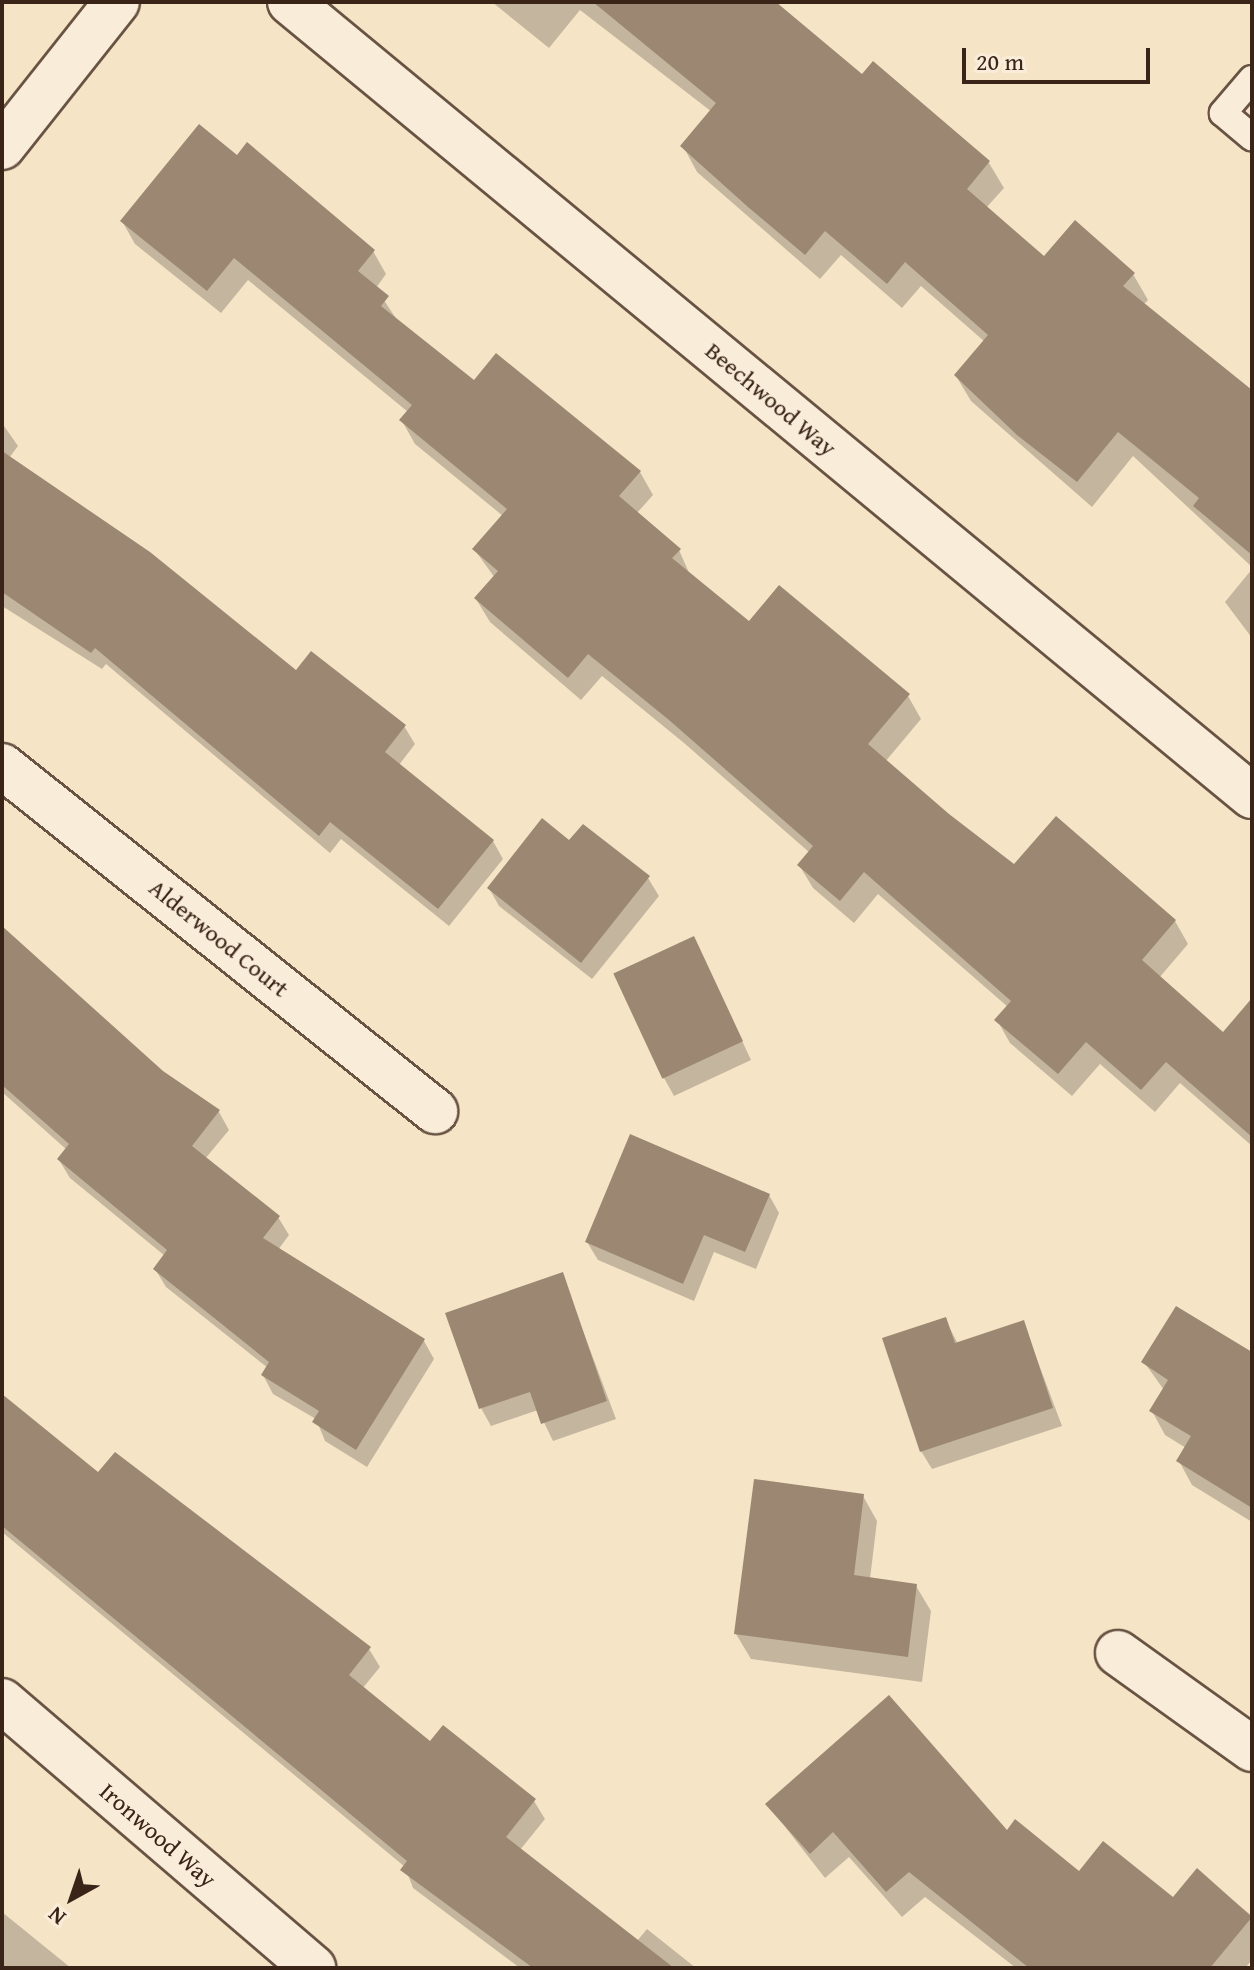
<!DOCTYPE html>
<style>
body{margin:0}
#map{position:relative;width:1254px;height:1970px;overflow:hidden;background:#f6e4c6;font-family:"Gentium Book Plus",serif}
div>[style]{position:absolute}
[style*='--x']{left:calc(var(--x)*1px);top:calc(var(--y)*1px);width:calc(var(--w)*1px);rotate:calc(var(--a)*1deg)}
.shadow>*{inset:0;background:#0003}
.building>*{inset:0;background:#9c8772;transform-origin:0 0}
.roads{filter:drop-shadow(2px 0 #695343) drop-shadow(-2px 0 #695343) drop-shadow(0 2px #695343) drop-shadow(0 -2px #695343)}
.service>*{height:26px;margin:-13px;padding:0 13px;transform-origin:13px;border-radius:13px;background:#f9edda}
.minor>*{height:44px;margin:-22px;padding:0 22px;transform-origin:22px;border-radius:22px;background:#f9edda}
.tertiary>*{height:44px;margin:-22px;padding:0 22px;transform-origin:22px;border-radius:22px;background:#f9edda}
span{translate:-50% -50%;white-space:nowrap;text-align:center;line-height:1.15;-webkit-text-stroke:7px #f9edda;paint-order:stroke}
.street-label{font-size:24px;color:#3a2317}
.frame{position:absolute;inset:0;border:4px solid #3a2317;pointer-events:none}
.north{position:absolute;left:32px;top:1858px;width:80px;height:80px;-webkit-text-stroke:6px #f9edda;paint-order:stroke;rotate:220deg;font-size:22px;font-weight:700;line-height:32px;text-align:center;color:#3a2317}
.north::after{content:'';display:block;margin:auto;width:28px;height:36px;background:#3a2317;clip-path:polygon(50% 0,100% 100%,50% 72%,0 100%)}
.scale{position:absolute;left:962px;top:48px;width:188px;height:36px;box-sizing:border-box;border:4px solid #3a2317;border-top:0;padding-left:10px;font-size:24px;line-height:28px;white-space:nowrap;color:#3a2317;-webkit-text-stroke:6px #f9edda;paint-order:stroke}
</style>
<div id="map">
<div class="shadow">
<div style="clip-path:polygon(492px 2px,770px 2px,862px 76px,873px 64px,989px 163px,1004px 188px,986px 208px,1045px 258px,1133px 274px,1148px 300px,1143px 305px,1252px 393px,1252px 567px,1133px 456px,1092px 507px,971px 401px,956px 376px,985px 342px,921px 286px,902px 308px,841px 255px,820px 279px,697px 172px,683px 146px,712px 112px,580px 10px,549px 48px)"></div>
<div style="clip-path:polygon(238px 158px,373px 251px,386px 274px,376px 288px,399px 323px,475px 382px,640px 472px,653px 495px,637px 513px,679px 550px,690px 575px,750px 624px,908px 696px,921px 719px,885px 762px,948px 815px,1014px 867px,1175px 921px,1188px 944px,1159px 978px,1223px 1034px,1252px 1011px,1252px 1146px,1180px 1083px,1155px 1112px,1100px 1064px,1072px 1096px,1010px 1043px,997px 1020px,1008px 1007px,878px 894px,854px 923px,813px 888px,799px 865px,810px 853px,684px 743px,602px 676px,581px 700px,490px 622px,476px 599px,495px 578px,474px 549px,503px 516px,415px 444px,402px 421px,408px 412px,248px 280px,221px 313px,135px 244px,122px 221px)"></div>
<div style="clip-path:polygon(2px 423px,18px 446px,9px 458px,296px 673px,404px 726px,415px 744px,399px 765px,493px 841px,503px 859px,449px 926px,341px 839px,330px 853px,106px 664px,102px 669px,2px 606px)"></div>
<div style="clip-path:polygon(1252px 569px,1252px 638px,1225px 602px)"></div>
<div style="clip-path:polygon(569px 843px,648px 878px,659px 896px,592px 979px,499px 906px,489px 888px)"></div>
<div style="clip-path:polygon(2px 932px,162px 1072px,219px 1112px,229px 1130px,205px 1159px,278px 1217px,289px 1235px,278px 1250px,424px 1341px,434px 1359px,367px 1467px,325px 1441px,316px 1419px,273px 1394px,263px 1375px,268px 1368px,166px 1287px,155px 1269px,165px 1256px,70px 1178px,59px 1160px,67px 1150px,2px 1092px)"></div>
<div style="clip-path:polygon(703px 957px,751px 1060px,674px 1096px,664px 1078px)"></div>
<div style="clip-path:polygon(769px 1195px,779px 1213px,756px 1269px,714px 1252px,694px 1301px,598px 1260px,587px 1242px)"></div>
<div style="clip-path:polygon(562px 1275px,616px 1419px,553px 1441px,538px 1410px,491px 1426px,481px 1408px)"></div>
<div style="clip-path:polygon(945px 1319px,958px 1344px,1023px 1322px,1062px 1426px,932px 1469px,921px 1451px)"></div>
<div style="clip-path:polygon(1252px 1354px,1252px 1522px,1192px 1485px,1179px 1461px,1186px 1448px,1165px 1435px,1152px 1411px,1164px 1390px,1144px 1362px)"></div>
<div style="clip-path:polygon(2px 1401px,98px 1475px,369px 1649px,380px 1667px,362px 1689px,430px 1744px,534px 1801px,545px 1819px,520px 1850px,637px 1941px,647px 1929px,696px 1968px,520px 1968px,413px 1888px,405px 1867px,2px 1532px)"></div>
<div style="clip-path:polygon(863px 1496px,877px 1521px,870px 1579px,916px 1586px,931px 1611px,922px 1682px,751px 1659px,736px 1634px)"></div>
<div style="clip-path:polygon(768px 1805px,1007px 1833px,1080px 1873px,1174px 1900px,1197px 1871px,1252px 1916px,1252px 1960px,1245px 1968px,1016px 1968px,925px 1897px,902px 1917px,849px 1857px,825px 1878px)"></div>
<div style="clip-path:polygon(2px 1912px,71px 1968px,2px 1968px)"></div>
</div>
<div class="building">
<div style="clip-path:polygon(593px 2px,776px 2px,862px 74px,873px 61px,990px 161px,967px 189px,1044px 256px,1075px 220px,1135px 273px,1123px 286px,1252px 390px,1252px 555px,1193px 506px,1199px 498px,1118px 432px,1077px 482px,1017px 435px,954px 375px,988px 335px,905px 262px,887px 284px,825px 231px,805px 255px,748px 207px,680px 146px,716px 103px)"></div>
<div style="clip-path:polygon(199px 124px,237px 155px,247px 142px,375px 250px,358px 271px,389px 296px,381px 306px,474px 380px,496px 353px,641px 471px,619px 496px,681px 549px,672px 558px,749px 621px,779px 585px,910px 694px,868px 744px,949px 814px,1014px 864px,1056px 816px,1176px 920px,1142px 960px,1223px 1032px,1252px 998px,1252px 1137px,1166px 1062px,1141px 1090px,1086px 1042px,1058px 1074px,994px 1020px,1011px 1001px,864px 872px,840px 901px,797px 865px,813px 846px,669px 720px,588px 654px,568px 678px,474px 598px,498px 571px,472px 549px,507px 509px,399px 420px,412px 405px,234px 258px,207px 291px,120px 221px)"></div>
<div style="clip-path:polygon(2px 451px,150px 552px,296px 670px,311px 651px,406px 725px,385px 752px,494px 840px,438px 909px,330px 822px,319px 836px,95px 648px,91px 653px,2px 592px)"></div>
<div style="clip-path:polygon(542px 818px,569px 840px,583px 824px,650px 876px,581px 963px,487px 888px)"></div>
<div style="clip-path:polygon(2px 926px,163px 1071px,220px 1110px,192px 1146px,280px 1216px,263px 1238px,425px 1339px,356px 1450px,312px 1422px,319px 1411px,261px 1375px,269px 1362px,153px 1269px,167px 1250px,57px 1159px,69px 1144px,2px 1085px)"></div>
<div style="left:694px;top:936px;width:116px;height:89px;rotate:65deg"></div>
<div style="clip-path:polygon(630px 1134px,770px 1194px,745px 1252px,704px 1235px,683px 1284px,585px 1242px)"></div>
<div style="clip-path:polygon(563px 1272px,607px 1401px,541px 1424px,530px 1392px,479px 1409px,445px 1313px)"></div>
<div style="clip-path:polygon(1176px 1306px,1252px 1352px,1252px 1508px,1176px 1461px,1191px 1436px,1149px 1411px,1168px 1380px,1141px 1362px)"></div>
<div style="clip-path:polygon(946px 1317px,955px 1343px,1024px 1320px,1053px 1408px,920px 1452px,882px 1338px)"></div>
<div style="clip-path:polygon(2px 1394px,98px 1472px,115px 1452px,371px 1647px,349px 1675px,430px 1741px,443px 1725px,536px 1799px,506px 1837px,674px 1968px,533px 1968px,400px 1870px,407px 1861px,2px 1526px)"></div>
<div style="clip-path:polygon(754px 1479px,864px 1494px,854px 1575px,917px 1584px,908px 1657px,734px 1634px)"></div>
<div style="clip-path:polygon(889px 1695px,1007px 1830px,1015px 1819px,1079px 1871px,1103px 1841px,1173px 1897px,1197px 1868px,1252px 1917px,1210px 1968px,1029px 1968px,909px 1872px,886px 1892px,833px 1832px,810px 1854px,765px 1804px)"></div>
</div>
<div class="roads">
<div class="service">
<div style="--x:1252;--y:79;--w:45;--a:130.5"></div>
<div style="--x:1223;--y:113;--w:38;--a:40"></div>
</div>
<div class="minor">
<div style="--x:290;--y:2;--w:1247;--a:39.54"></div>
<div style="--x:2;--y:766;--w:554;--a:38.55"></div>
<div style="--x:1118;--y:1653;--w:165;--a:35.6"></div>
<div style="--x:2;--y:1701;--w:410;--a:40.6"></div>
</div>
<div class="tertiary">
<div style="--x:2;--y:147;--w:185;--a:-51.6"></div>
</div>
</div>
<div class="street-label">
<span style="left:771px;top:399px;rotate:40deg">Beechwood Way</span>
<span style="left:219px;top:938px;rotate:39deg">Alderwood Court</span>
<span style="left:158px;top:1835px;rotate:41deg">Ironwood Way</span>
</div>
<div class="frame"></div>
<div class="north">N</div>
<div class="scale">20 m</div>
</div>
